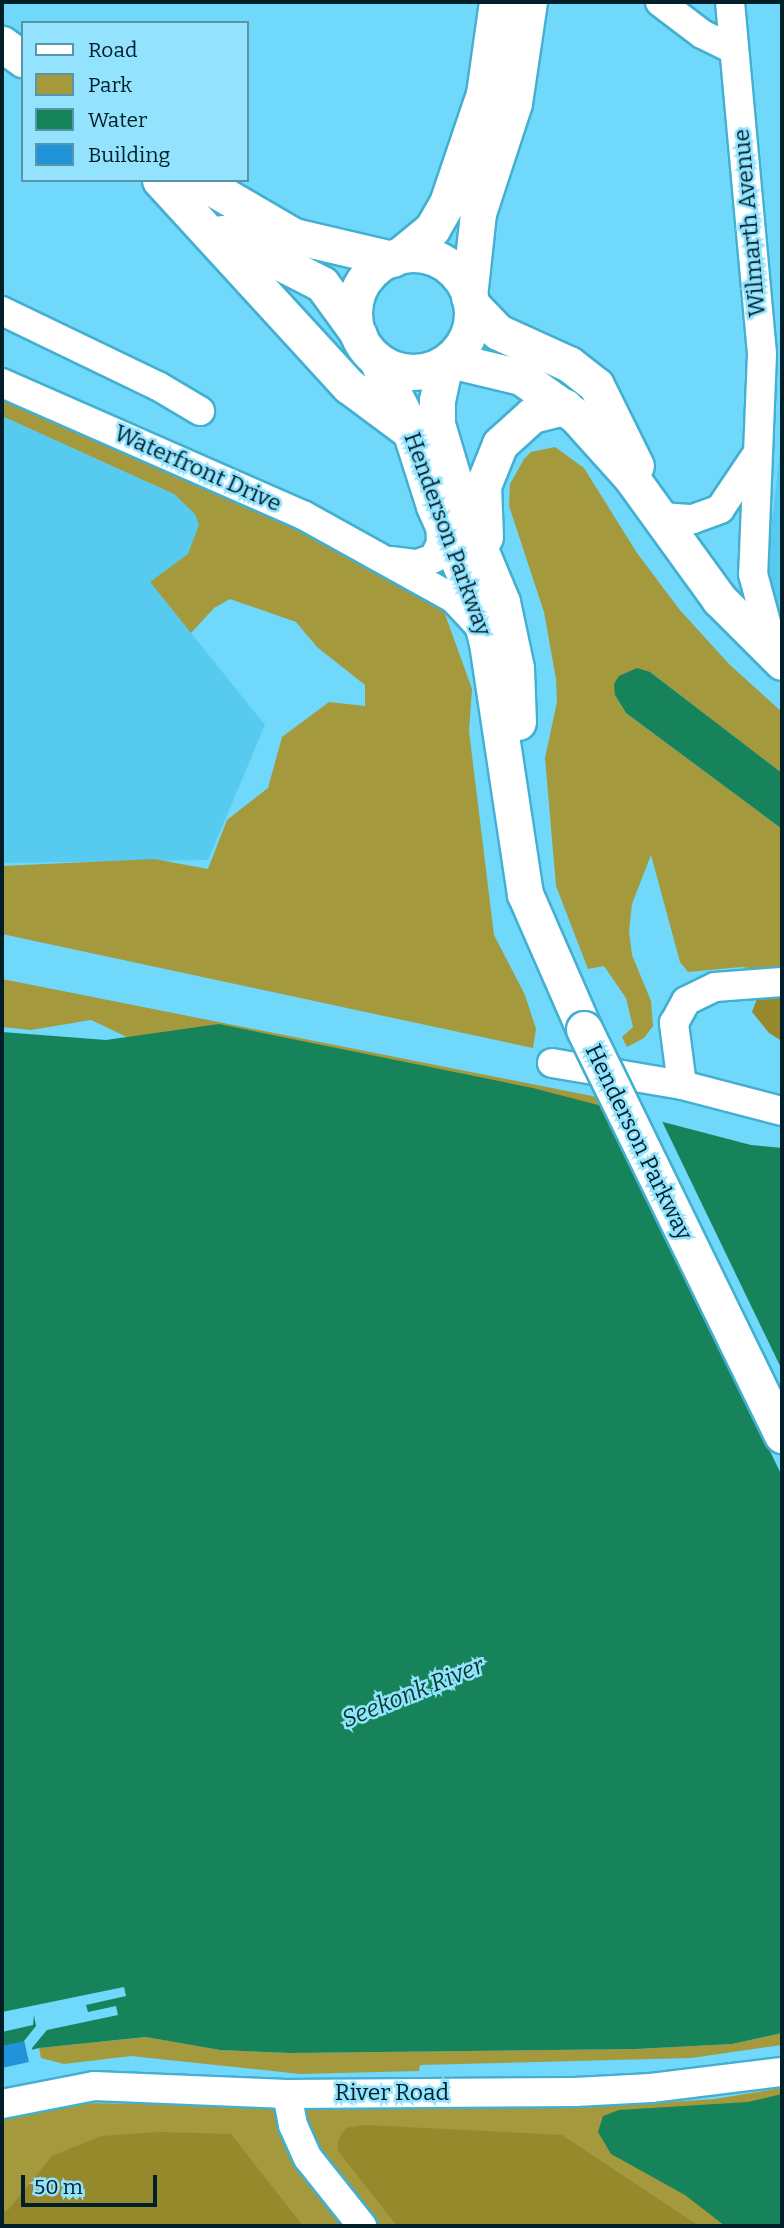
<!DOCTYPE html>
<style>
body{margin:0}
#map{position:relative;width:784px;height:2228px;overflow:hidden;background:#70d8fb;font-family:Bitter,serif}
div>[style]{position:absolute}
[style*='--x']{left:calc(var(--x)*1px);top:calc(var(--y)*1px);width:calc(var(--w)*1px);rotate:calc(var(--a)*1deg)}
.built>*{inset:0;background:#56cbef}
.green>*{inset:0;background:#a4993d}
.forest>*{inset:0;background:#95892c}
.water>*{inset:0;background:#17835b}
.pier>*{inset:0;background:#70d8fb}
.building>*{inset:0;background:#2193d8}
.roads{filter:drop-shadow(2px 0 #43afd1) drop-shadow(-2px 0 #43afd1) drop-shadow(0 2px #43afd1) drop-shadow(0 -2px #43afd1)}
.minor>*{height:28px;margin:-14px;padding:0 14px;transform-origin:14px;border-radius:14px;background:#fff}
.major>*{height:35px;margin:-17.5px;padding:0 17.5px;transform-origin:17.5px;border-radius:17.5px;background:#fff}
.major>.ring{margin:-17.5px;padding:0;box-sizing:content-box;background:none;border:35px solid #fff;border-radius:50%}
.bridges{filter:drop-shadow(2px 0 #43afd1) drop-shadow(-2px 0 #43afd1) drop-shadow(0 2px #43afd1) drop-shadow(0 -2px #43afd1)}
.major-bridge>*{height:35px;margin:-17.5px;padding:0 17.5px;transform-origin:17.5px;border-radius:17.5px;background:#fff}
span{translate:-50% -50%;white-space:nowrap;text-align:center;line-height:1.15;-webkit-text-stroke:5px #93e3fe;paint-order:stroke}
.street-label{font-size:23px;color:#001f29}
.water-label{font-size:24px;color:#033d28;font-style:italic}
.frame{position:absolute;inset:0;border:4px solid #001f29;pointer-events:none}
.legend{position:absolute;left:21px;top:21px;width:228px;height:161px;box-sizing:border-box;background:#93e3fe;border:2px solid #5895a9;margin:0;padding:9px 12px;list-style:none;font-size:21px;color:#001f29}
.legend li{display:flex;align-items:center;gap:14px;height:35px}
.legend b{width:35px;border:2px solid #5895a9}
.scale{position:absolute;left:21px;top:2175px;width:136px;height:32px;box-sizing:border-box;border:4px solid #001f29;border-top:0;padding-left:9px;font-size:21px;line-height:24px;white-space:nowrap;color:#001f29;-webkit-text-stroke:5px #93e3fe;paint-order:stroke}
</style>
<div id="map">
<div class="built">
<div style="clip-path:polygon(2px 416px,174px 494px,196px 514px,199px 525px,188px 555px,150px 582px,265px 725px,208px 860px,2px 863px)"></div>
<div style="clip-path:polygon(782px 433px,782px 617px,773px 595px,768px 557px)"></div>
</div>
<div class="green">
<div style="clip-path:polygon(2px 397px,291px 525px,441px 603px,472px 689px,469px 731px,494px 935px,525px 995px,536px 1029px,533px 1048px,2px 934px,2px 866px,154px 859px,208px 869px,227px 820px,268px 788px,282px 737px,329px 702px,365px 706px,365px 685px,317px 647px,296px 622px,230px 599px,214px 608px,191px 633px,150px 582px,188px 554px,199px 525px,195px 514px,174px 494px,2px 416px)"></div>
<div style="clip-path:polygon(555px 447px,584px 468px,637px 553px,679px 609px,729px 664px,782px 712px,782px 773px,650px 672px,615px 684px,615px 695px,626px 713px,782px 829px,782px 974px,742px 967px,688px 972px,680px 962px,651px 855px,632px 904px,629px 931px,632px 955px,651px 1001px,653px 1026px,644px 1038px,627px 1047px,622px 1037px,633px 1027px,626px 998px,604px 966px,588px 969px,556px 886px,545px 758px,557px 702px,556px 679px,544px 612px,509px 506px,510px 484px,524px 459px,531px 452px)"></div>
<div style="clip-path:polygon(2px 979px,602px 1098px,610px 1120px,129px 1038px,91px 1020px,31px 1030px,2px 1027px)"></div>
<div style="clip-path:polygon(782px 2033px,782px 2045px,691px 2058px,420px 2065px,419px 2071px,300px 2074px,131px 2056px,64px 2064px,41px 2058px,39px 2048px,147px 2037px,220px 2050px,290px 2053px,636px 2049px,732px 2044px)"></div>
<div style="clip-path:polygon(782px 2088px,782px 2226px,2px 2226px,2px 2112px,72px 2103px,400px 2107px,534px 2101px,627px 2105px,714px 2099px)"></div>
</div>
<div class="forest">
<div style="clip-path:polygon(782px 991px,782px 1041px,769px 1033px,752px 1012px,758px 996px)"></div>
<div style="clip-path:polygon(365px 2125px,562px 2135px,699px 2226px,397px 2226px,338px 2151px,338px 2140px,346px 2128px)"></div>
<div style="clip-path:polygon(159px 2132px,231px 2134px,303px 2226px,2px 2226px,2px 2212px,9px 2209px,52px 2156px,101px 2136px)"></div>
</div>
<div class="water">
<div style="clip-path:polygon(637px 668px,650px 672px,782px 773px,782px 829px,626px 713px,615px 695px,614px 684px,619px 676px)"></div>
<div style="clip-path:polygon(219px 1024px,533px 1088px,751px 1145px,782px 1148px,782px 2033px,732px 2044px,636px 2049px,290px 2053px,220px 2050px,146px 2037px,39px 2048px,2px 2058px,2px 1032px,106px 1040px)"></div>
<div style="clip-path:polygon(782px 2094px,782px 2226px,725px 2226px,685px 2195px,611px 2154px,598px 2132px,603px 2116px,619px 2110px,748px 2102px)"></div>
</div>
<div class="pier">
<div style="clip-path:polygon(599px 1099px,659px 1115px,782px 1370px,782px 1476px)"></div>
<div style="clip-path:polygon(124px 1987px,126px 1996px,86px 2005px,88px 2012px,116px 2006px,118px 2015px,47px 2030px,32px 2048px,33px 2053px,27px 2055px,24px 2041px,36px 2026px,34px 2015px,33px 2025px,2px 2032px,2px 2012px)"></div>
</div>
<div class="building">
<div style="clip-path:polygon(24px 2041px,29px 2062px,2px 2068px,2px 2046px)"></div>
</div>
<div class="roads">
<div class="minor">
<div style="--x:660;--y:2;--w:53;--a:37.3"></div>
<div style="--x:702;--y:34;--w:34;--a:26"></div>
<div style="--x:730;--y:2;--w:353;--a:84.8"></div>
<div style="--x:762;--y:354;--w:220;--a:92.3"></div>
<div style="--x:753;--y:574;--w:81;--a:74.9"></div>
<div style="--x:2;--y:311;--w:173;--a:25.7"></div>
<div style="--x:158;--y:386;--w:49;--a:30.8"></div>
<div style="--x:2;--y:383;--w:329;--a:23.7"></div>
<div style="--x:303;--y:515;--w:171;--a:29"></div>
<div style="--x:453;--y:598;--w:42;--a:46.9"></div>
<div style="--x:661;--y:517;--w:32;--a:4"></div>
<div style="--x:693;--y:519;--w:29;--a:-20"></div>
<div style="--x:720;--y:509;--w:63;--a:-56.1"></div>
<div style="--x:391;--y:561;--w:26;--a:7"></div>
<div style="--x:417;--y:564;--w:18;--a:-19"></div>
<div style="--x:434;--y:558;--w:17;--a:-65"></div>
<div style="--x:441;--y:543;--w:23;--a:-92"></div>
<div style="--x:552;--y:1063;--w:132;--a:9.6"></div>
<div style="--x:682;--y:1085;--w:103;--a:14.6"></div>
<div style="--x:682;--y:1085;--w:63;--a:-97.4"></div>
<div style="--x:674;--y:1023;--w:25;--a:-61"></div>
<div style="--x:686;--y:1001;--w:32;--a:-26"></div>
<div style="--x:715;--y:987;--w:67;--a:-4.3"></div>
<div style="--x:287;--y:2094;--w:32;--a:79"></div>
<div style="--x:293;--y:2125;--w:36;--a:66"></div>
<div style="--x:308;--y:2158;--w:87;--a:51.5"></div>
<div style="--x:2;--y:2104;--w:94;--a:-11.1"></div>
<div style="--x:94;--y:2086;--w:193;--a:2.4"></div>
<div style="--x:287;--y:2094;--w:288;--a:-0.4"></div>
<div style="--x:575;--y:2092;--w:76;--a:-3"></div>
<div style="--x:651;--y:2088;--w:132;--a:-7"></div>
</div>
<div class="major">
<div style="--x:2;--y:44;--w:26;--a:36"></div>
<div style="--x:160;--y:180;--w:280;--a:47.5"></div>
<div style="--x:349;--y:386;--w:77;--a:36.6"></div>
<div style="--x:198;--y:180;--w:111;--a:30.3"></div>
<div style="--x:294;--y:236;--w:101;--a:13.2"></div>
<div style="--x:222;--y:233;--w:112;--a:27"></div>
<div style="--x:322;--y:284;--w:63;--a:54"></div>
<div class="ring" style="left:354px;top:254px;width:83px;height:83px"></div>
<div style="--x:399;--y:256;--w:43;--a:-39.3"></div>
<div style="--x:432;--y:229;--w:30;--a:-60"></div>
<div style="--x:447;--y:203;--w:115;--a:-71.3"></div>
<div style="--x:484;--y:94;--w:93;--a:-82"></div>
<div style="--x:469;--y:297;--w:84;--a:-83.9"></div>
<div style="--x:478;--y:213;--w:116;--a:-71.9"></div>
<div style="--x:514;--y:103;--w:102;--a:-81.6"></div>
<div style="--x:472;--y:305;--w:37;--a:46"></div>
<div style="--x:498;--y:332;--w:78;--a:24.3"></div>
<div style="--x:569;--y:364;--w:34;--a:38"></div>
<div style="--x:596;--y:385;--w:90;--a:63.7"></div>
<div style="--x:376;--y:359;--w:66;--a:63"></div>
<div style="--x:406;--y:418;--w:92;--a:72.3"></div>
<div style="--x:434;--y:506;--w:104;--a:66.1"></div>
<div style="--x:476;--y:601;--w:43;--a:75.3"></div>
<div style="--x:487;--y:643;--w:254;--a:81.4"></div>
<div style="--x:525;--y:894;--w:147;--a:66.4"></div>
<div style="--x:450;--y:360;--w:73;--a:13.5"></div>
<div style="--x:521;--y:377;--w:67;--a:35.3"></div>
<div style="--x:576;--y:416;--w:81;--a:48"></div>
<div style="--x:630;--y:476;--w:152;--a:54.1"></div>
<div style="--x:719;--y:599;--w:89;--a:45"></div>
<div style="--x:445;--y:363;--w:38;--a:102"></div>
<div style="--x:437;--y:400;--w:24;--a:90"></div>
<div style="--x:437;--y:424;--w:80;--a:73.4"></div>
<div style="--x:460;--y:501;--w:109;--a:67.4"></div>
<div style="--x:502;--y:602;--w:67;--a:78"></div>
<div style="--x:516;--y:668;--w:54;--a:87.9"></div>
<div style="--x:485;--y:537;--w:51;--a:-92.2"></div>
<div style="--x:483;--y:486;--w:45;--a:-68"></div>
<div style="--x:500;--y:444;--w:43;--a:-42.2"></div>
<div style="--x:532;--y:415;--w:34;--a:-14"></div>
</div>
</div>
<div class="bridges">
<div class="major-bridge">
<div style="--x:584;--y:1029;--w:452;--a:64"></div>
</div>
</div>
<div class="street-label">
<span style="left:749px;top:223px;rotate:-95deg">Wilmarth Avenue</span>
<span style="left:198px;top:468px;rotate:24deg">Waterfront Drive</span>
<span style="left:448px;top:534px;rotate:70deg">Henderson Parkway</span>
<span style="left:639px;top:1142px;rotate:64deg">Henderson Parkway</span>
<span style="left:392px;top:2092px">River Road</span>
</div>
<div class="water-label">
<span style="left:413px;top:1693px;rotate:-22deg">Seekonk River</span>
</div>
<div class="frame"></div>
<ul class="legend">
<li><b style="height:9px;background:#fff"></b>Road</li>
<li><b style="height:19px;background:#a4993d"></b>Park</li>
<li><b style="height:19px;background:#17835b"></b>Water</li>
<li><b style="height:19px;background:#2193d8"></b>Building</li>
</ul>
<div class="scale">50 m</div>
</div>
